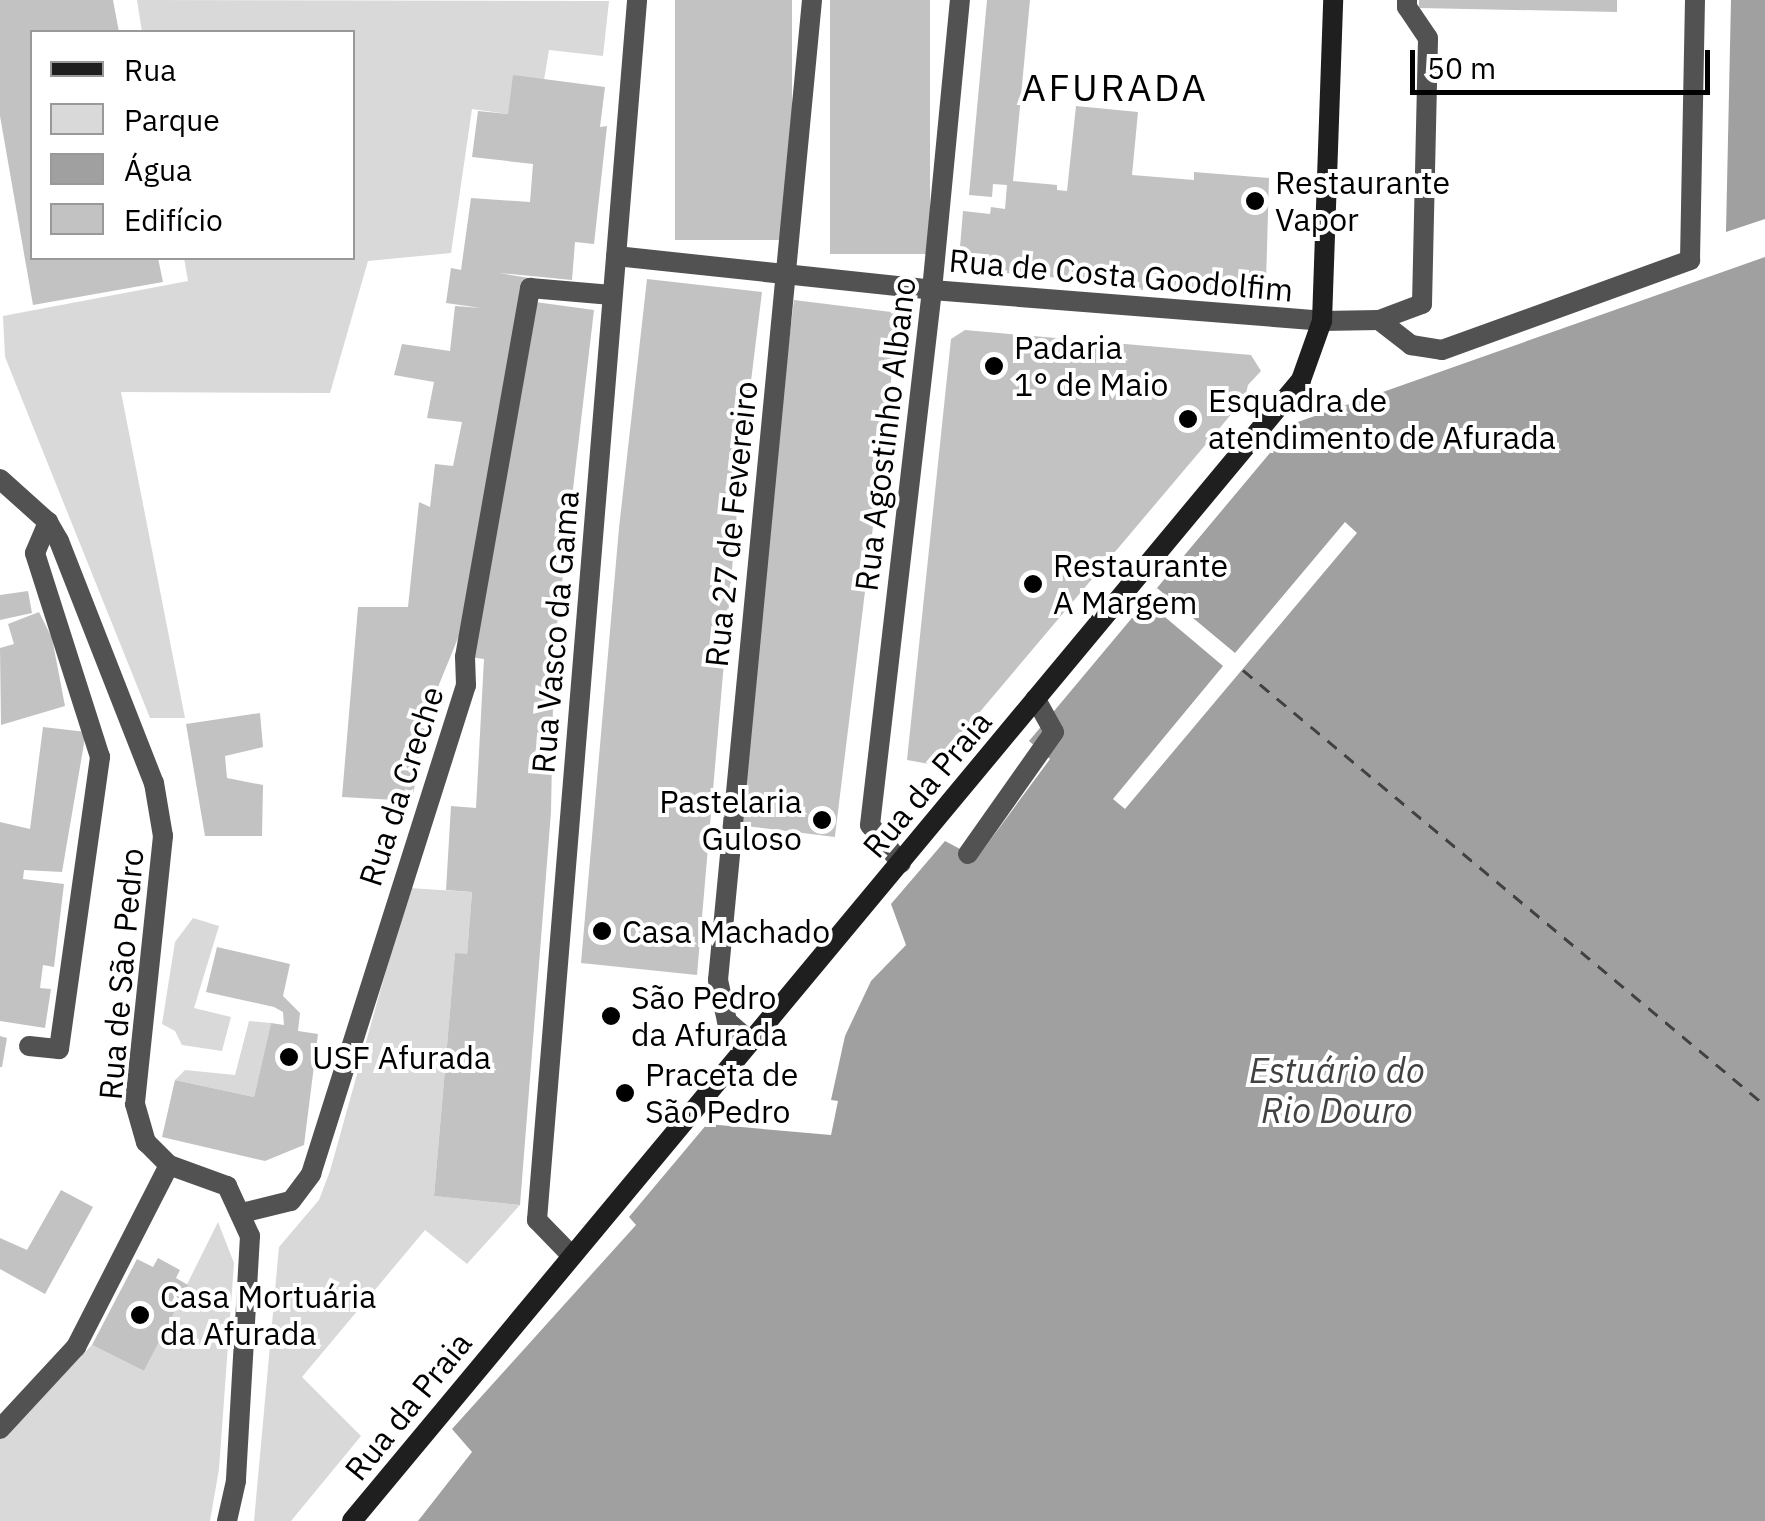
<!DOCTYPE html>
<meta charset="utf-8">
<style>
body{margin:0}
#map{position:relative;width:1765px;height:1521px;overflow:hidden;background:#fff;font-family:"IBM Plex Sans",sans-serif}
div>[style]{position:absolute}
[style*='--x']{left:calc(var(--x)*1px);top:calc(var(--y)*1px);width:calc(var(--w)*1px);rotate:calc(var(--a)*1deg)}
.green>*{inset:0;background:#d9d9d9}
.water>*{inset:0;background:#a0a0a0}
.pier>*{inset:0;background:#fff}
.ferry>*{height:2.5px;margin-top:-1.25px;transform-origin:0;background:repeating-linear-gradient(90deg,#414141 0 12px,transparent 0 22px)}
.building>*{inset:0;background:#c2c2c2;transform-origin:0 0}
.lane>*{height:20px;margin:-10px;padding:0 10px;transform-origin:10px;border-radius:10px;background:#525252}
.street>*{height:20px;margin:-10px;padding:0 10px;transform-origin:10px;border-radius:10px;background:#525252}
.secondary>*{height:20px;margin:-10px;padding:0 10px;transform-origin:10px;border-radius:10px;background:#1f1f1f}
.dots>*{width:28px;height:28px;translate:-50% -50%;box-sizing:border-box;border:5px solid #fff;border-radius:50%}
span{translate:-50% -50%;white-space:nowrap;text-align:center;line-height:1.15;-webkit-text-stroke:8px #fff;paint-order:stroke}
.poi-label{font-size:32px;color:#000}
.left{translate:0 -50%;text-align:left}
.right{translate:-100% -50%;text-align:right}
.street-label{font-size:32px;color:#000}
.water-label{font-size:35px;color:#414141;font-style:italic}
.quarter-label{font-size:38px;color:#000;letter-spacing:2.5px}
.legend{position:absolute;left:30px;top:30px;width:325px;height:230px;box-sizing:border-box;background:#fff;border:2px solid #999;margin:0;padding:12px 18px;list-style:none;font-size:30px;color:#000}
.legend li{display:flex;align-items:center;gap:20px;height:50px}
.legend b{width:50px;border:2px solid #999}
.scale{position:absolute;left:1410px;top:50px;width:300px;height:45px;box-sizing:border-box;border:5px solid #000;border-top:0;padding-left:12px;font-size:30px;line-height:35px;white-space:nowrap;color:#000;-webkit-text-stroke:8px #fff;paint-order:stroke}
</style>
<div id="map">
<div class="green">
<div style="clip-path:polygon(137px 0,609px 1px,603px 56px,549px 50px,544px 80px,508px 114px,472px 109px,451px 253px,368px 261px,330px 393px,121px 392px,185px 718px,150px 718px,5px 357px,3px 316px,188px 281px,184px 258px,352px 258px,352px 32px,142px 32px)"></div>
<div style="clip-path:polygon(409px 888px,472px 892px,467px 954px,455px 954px,434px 1196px,520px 1205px,467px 1264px,425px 1230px,302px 1377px,361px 1436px,291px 1521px,254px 1521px,279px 1247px,319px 1200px,330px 1171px)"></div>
<div style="clip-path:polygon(193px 918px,219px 926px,194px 1008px,231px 1017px,222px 1051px,182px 1045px,175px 1031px,162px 1024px,175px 942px)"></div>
<div style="clip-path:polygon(249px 1021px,271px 1023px,254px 1097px,175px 1080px,185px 1070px,235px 1075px)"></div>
<div style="clip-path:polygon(218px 1222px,234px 1263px,219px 1469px,210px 1521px,0 1521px,0 1437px,92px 1345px,144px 1371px)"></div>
</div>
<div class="water">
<div style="clip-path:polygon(1731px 0,1765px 0,1765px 219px,1726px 232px)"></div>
<div style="clip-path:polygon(1765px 257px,1765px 1521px,418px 1521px,472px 1452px,452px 1429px,636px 1225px,629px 1217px,707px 1124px,831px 1135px,838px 1101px,831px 1100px,845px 1036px,871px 981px,906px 945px,891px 904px,945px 841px,977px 858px,1050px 759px,1029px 741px,1295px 423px)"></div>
</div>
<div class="pier">
<div style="clip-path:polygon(1345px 522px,1357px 533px,1125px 809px,1113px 799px,1223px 666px,1146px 601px,1157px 588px,1235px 653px)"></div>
</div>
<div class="ferry">
<div style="--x:1243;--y:670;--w:679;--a:39.81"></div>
</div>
<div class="building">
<div style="clip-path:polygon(0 0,113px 0,119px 32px,32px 32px,32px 258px,158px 258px,163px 282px,33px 305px,0 116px)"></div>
<div style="left:675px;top:0;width:117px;height:240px"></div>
<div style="left:830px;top:0;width:100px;height:254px"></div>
<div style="clip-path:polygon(987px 0,1030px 0,1013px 181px,1057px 185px,1057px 190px,1067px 191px,1076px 106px,1138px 112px,1132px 175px,1194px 180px,1194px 172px,1269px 178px,1266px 283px,1256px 294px,1185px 293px,1143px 286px,1143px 290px,1114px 288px,1115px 283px,972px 270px,959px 259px,963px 211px,990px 214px,991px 207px,1005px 209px,1007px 185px,993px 184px,992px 197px,969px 195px)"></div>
<div style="clip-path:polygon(1419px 0,1617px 0,1617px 12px,1419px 8px)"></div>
<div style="clip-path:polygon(513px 75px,605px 87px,600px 127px,607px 126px,594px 244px,575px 242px,572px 280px,499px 273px,529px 278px,467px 616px,427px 714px,412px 801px,342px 797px,358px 607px,408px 607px,419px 502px,430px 507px,435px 464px,453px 466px,462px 422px,427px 418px,434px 382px,394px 375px,402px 344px,450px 351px,455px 306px,481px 308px,446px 303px,451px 268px,461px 270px,471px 198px,530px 202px,533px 164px,472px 157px,478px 111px,508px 114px)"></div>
<div style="clip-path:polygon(647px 279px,762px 292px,742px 454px,697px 975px,581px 963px,619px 528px)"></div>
<div style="left:794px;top:300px;width:106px;height:528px;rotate:7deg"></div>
<div style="clip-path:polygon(528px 301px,594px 310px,554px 651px,551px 812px,520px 1205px,434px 1196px,455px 953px,467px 954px,472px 892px,446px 890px,451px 806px,476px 808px,484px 659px,469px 657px)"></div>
<div style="clip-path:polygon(965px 330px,1251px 355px,1261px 371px,1248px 385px,1245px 398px,935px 765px,907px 760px,951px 339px)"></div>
<div style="clip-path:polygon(28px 591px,32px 613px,0 620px,0 595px)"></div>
<div style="clip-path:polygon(39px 612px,52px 638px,65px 706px,1px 725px,0 648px,14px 644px,8px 624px)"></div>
<div style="clip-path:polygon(260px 713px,263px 747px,225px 756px,227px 778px,263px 785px,262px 836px,205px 836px,186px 724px)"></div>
<div style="clip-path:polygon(43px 727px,86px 732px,62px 872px,24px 870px,23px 879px,64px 884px,54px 967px,43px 965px,40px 988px,51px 989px,45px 1028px,0 1021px,0 822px,30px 829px)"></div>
<div style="clip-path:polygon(217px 947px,290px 964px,283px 996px,300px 1013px,298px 1031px,318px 1034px,304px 1145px,265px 1161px,162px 1137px,175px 1080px,254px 1097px,271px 1023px,284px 1025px,283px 1012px,274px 1007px,206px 992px)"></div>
<div style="clip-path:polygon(0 1036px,7px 1038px,2px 1067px,0 1067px)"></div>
<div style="clip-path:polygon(61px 1190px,93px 1207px,45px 1294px,0 1269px,0 1238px,27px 1250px)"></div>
<div style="clip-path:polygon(158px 1258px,180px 1270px,176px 1278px,188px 1285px,144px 1371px,92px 1345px,137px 1259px,153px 1267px)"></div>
</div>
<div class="lane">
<div style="--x:1379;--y:320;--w:41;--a:38"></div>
<div style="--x:1411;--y:345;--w:31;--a:9"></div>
<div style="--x:1442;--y:350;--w:264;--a:-19.9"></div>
<div style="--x:1690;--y:260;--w:260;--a:-88.9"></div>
<div style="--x:1322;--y:321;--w:57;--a:-1"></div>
<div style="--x:1379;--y:320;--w:46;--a:-20.4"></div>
<div style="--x:1422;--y:304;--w:266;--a:-88.7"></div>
<div style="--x:968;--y:854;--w:149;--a:-54.8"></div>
<div style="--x:1054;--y:732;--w:38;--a:-119"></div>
</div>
<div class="street">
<div style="--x:1407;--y:0;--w:7;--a:90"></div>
<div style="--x:1407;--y:7;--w:37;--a:56"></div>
<div style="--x:616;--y:256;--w:318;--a:6.1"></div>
<div style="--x:932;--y:290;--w:391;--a:4.5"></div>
<div style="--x:0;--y:479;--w:64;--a:41.9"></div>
<div style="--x:48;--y:522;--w:22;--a:60"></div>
<div style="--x:59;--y:541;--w:260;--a:68.6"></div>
<div style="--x:154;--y:783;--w:54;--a:80.4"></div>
<div style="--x:163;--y:836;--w:269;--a:96"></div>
<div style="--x:135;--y:1104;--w:40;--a:74"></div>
<div style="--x:146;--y:1142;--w:33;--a:45"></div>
<div style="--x:169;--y:1165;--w:62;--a:19.9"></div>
<div style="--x:227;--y:1186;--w:55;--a:65.3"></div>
<div style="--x:250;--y:1236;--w:245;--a:93.3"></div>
<div style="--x:236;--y:1481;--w:41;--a:102.7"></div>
<div style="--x:901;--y:863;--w:49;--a:-129.2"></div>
<div style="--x:870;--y:825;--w:539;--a:-83.39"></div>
<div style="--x:932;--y:290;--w:291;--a:-84.5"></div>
<div style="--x:751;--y:1042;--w:32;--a:-139"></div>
<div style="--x:727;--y:1021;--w:42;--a:-102.4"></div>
<div style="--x:718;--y:980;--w:984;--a:-84.52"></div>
<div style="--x:29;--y:1046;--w:30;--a:6"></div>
<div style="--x:59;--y:1049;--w:295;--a:-82"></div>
<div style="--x:100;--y:757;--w:214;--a:-107.7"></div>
<div style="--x:35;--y:553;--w:34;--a:-67"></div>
<div style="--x:242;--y:1213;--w:50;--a:-13.8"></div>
<div style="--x:291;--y:1201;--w:34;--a:-53"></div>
<div style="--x:311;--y:1174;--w:513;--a:-72.41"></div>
<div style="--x:466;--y:685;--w:28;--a:-92"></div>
<div style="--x:465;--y:657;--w:375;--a:-80"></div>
<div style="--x:530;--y:288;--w:82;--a:4.9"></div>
<div style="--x:571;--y:1255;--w:49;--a:-134.2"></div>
<div style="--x:537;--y:1220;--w:1224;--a:-85.31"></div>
<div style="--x:0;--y:1429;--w:112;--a:-47.2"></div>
<div style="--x:76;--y:1347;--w:204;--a:-62.9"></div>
</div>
<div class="secondary">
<div style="--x:352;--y:1521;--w:1484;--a:-50.25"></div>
<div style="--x:1301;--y:380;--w:63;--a:-70.4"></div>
<div style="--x:1322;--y:321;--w:321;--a:-88"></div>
</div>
<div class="dots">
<div style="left:1255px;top:201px;background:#000"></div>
<div style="left:994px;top:366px;background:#000"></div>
<div style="left:1188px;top:419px;background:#000"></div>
<div style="left:1033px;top:584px;background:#000"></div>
<div style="left:822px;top:820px;background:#000"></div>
<div style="left:602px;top:931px;background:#000"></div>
<div style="left:611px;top:1016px;background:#000"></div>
<div style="left:289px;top:1057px;background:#000"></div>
<div style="left:625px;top:1093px;background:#000"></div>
<div style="left:140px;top:1315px;background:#000"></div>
</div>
<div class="poi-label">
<span class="left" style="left:1275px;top:201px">Restaurante<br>Vapor</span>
<span class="left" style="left:1014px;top:366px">Padaria<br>1° de Maio</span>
<span class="left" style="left:1208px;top:419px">Esquadra de<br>atendimento de Afurada</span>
<span class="left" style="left:1053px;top:584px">Restaurante<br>A Margem</span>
<span class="right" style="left:802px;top:820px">Pastelaria<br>Guloso</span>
<span class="left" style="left:622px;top:931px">Casa Machado</span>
<span class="left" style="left:631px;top:1016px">São Pedro<br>da Afurada</span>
<span class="left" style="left:312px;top:1057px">USF Afurada</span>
<span class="left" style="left:645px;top:1093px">Praceta de<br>São Pedro</span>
<span class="left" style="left:160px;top:1315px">Casa Mortuária<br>da Afurada</span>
</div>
<div class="street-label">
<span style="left:1121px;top:275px;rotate:5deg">Rua de Costa Goodolfim</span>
<span style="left:885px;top:434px;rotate:-83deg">Rua Agostinho Albano</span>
<span style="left:731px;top:524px;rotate:-84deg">Rua 27 de Fevereiro</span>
<span style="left:555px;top:632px;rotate:-85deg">Rua Vasco da Gama</span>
<span style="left:927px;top:784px;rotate:-50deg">Rua da Praia</span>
<span style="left:401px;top:786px;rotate:-72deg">Rua da Creche</span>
<span style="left:121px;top:974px;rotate:-85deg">Rua de São Pedro</span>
<span style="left:408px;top:1406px;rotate:-51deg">Rua da Praia</span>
</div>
<div class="water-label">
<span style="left:1337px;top:1090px">Estuário do<br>Rio Douro</span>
</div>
<div class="quarter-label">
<span style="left:1115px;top:87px">AFURADA</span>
</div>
<ul class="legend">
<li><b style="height:12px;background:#1f1f1f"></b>Rua</li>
<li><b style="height:28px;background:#d9d9d9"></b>Parque</li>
<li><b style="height:28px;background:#a0a0a0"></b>Água</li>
<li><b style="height:28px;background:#c2c2c2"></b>Edifício</li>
</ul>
<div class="scale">50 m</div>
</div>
